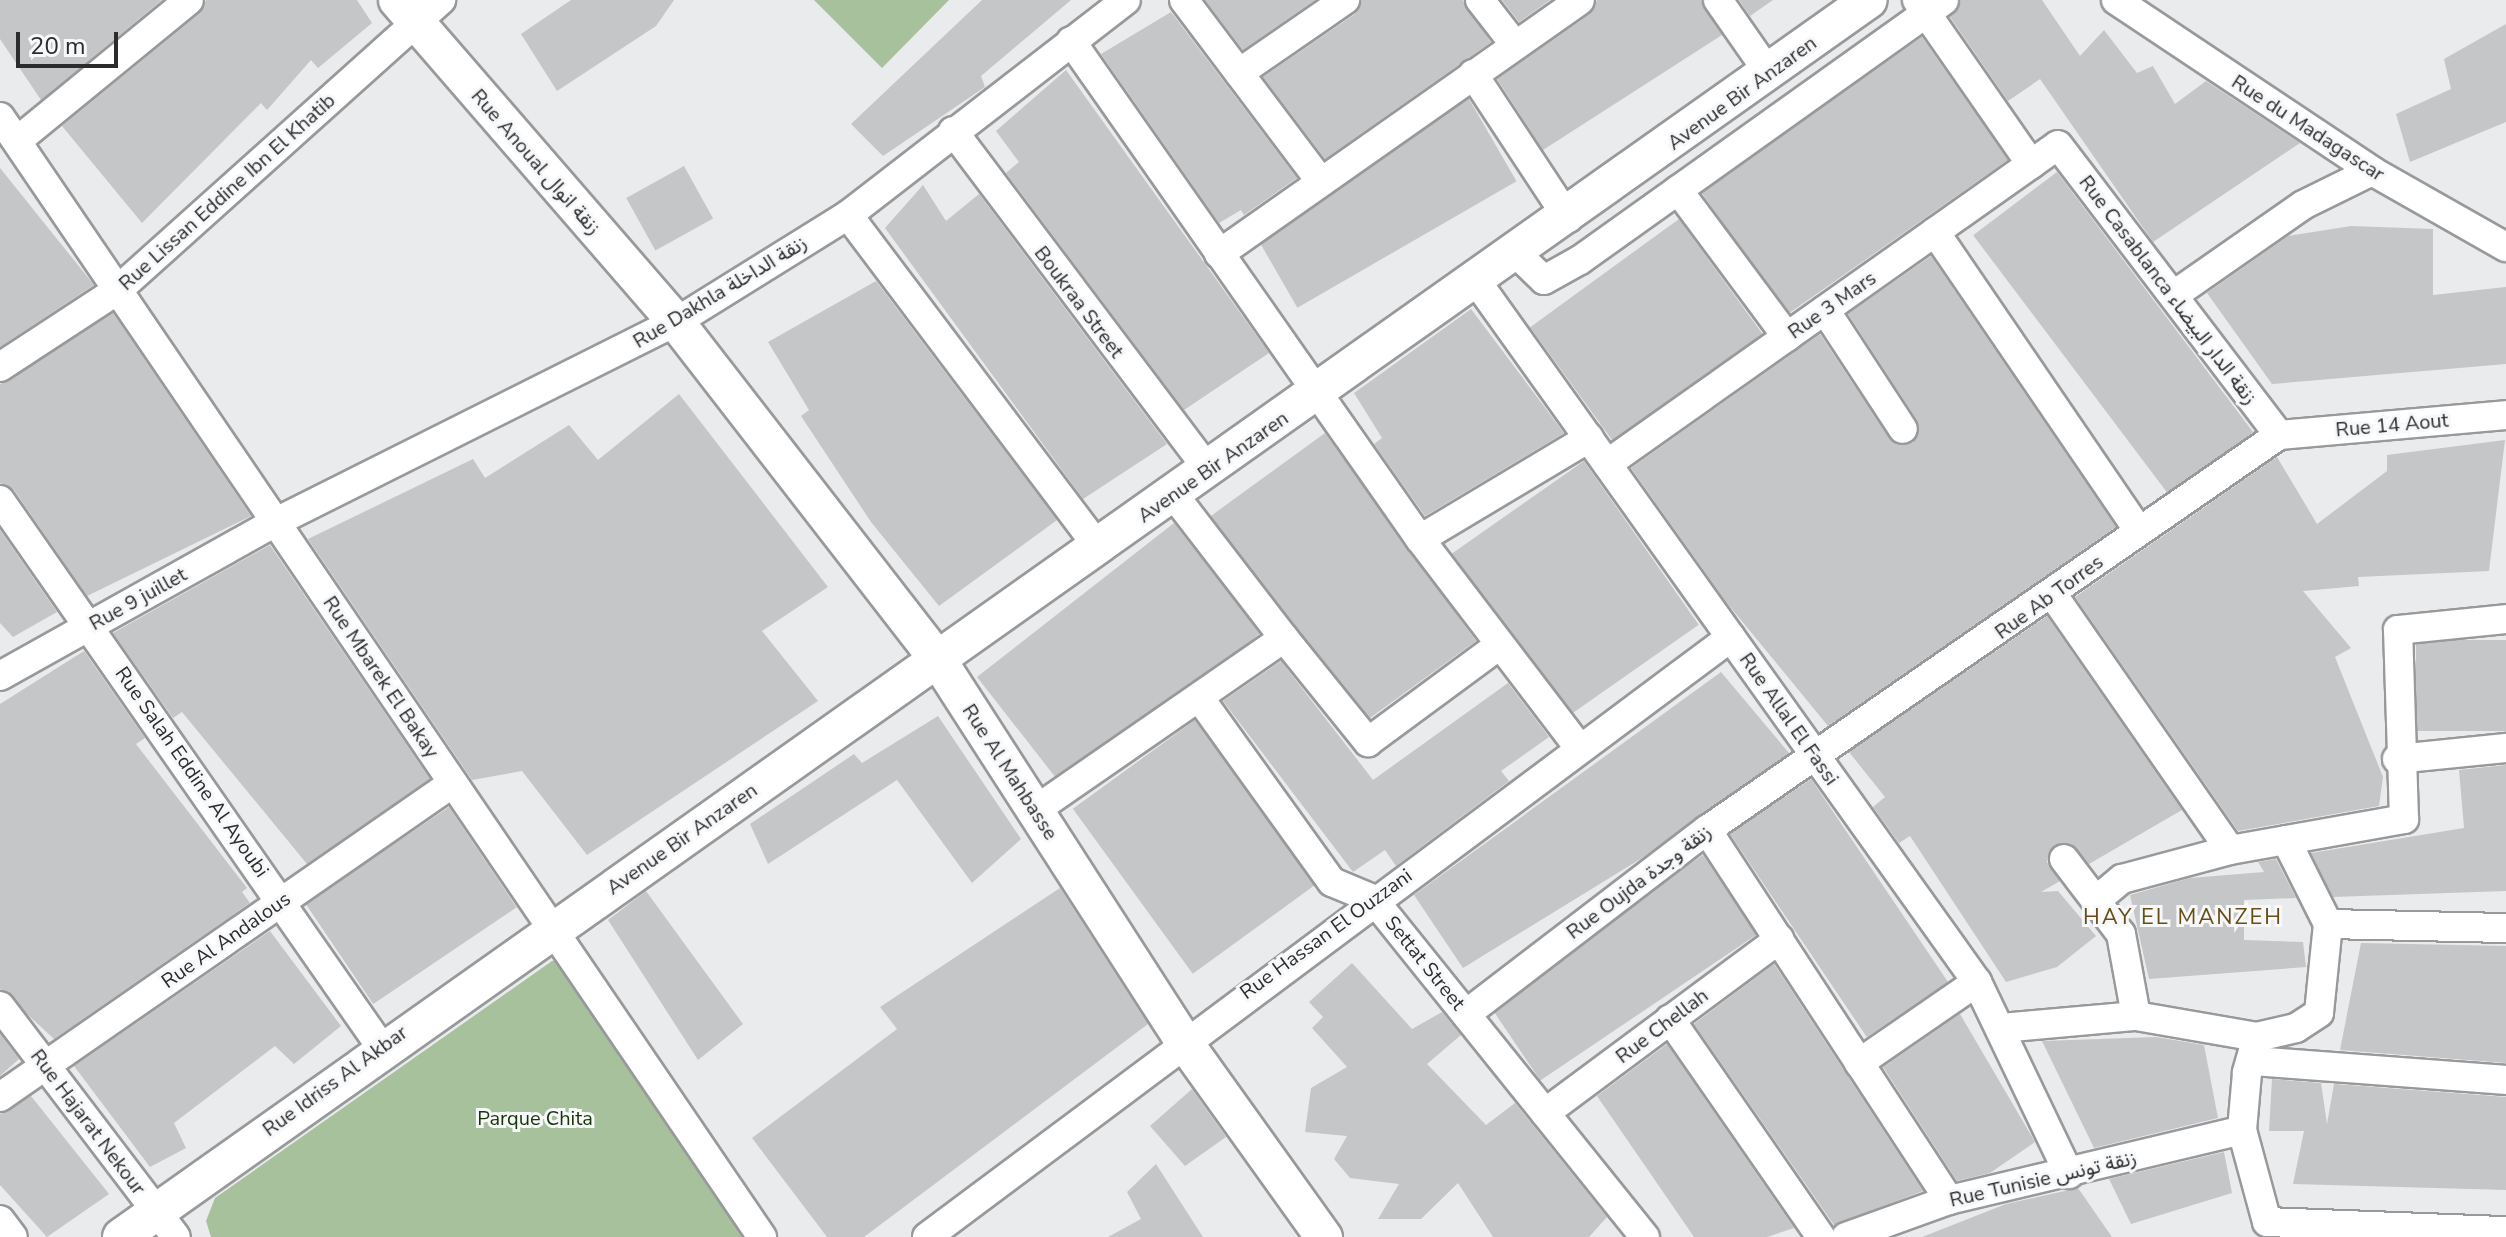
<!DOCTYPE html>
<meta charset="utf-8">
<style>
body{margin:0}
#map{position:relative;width:2506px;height:1237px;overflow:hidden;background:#e9ebed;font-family:"Nunito Sans","Noto Sans Arabic",sans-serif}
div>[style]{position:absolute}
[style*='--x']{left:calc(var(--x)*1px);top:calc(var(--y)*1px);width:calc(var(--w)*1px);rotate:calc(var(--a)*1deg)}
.green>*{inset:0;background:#a7c19d}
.building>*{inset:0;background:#c5c6c8;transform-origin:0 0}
.roads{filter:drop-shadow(2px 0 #98999b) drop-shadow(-2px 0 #98999b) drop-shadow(0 2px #98999b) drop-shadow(0 -2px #98999b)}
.minor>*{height:28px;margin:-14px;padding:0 14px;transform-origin:14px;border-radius:14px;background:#fff}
.tertiary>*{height:36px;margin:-18px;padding:0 18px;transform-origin:18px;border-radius:18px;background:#fff}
span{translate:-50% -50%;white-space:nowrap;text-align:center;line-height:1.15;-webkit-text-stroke:6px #f7f8fa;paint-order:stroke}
.street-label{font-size:20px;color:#2c2c2d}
.park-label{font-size:20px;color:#173408}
.neighbourhood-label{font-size:22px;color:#684d14;letter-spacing:2px}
.scale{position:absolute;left:16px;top:32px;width:102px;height:36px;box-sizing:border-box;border:4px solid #2c2c2d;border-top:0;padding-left:10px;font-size:24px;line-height:28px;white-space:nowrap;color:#2c2c2d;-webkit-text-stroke:6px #f7f8fa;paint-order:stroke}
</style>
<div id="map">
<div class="green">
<div style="clip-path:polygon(814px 0,949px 0,882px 68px)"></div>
<div style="clip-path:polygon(569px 957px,762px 1237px,211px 1237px,206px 1221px,215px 1198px,552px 961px)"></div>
</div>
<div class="building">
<div style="clip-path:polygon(0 0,162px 0,41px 100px,0 39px)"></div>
<div style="clip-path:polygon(206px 0,357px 0,372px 23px,318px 68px,311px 60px,267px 110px,261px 103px,142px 223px,62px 126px,200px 13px)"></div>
<div style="clip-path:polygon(571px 0,674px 0,656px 26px,557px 91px,521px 34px)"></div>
<div style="clip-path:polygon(982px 0,1071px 0,981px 76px,985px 87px,883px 156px,851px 124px)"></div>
<div style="clip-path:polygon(1205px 0,1315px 0,1243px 50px)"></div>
<div style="clip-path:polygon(1362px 0,1463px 0,1491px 42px,1325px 159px,1263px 77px,1355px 14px)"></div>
<div style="clip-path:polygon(1502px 0,1550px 0,1519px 22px)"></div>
<div style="clip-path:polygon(1597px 0,1701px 0,1722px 35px,1543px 150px,1497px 79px,1590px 14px)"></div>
<div style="clip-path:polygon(1739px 0,1773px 0,1750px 16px)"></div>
<div style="clip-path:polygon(1961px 0,2042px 0,2080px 56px,2104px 30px,2137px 73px,2153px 66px,2175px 104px,2206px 81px,2300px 143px,2153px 242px,2040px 79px,2008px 101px,1950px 17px)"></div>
<div style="clip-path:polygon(1171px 12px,1297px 178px,1244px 215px,1241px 210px,1219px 223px,1101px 54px)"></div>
<div style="clip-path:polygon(2506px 24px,2506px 122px,2410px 162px,2396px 114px,2451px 89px,2444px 59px)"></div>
<div style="left:1922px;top:37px;width:150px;height:270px;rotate:55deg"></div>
<div style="clip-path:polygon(1066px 70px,1269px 353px,1184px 410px,1006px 173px,1019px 162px,996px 131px)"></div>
<div style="left:1469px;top:99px;width:95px;height:253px;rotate:60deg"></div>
<div style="left:684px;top:166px;width:60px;height:66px;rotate:61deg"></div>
<div style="clip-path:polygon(0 168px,94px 285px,0 347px)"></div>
<div style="left:2057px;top:172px;width:326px;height:105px;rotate:53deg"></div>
<div style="clip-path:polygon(923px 185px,946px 221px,979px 194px,1167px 444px,1083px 499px,885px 228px)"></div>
<div style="left:1679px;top:219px;width:142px;height:184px;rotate:54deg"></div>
<div style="clip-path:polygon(2351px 226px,2433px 229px,2433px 295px,2506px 287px,2506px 364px,2272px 384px,2207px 293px,2288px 236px)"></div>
<div style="clip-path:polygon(1931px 256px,2116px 527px,1828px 726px,1727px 603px,1631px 468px,1820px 334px,1889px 438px,1913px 443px,1917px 420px,1848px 314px)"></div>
<div style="clip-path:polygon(876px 281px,1057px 520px,939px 606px,871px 522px,801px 416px,809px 410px,768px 342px)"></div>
<div style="clip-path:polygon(1471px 309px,1564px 433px,1425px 516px,1374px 444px,1382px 438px,1354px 393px)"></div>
<div style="clip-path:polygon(113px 313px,251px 516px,87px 596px,14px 490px,0 483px,0 384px)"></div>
<div style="clip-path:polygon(679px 394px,828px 587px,762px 631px,818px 701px,587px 855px,522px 771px,472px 780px,308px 539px,473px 459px,485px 478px,569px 425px,598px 460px)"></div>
<div style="left:1325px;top:433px;width:257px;height:141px;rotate:54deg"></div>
<div style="clip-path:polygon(2505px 440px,2489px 571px,2358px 577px,2359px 586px,2303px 591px,2351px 648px,2335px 657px,2383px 777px,2379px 806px,2238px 831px,2075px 597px,2277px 457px,2317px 524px,2387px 471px,2387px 455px)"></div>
<div style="left:1584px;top:461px;width:200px;height:162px;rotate:55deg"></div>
<div style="left:1174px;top:523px;width:140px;height:250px;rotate:52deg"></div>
<div style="clip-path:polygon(0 530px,57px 612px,13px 637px,0 623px)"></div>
<div style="clip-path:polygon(270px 545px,430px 779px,307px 864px,182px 712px,173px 718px,113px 633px)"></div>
<div style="clip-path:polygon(2047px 616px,2182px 810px,2089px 864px,2071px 844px,2053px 846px,2047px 862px,2060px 881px,2041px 892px,2058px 891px,2096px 936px,2057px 967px,2006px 982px,1910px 836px,1899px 843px,1873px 807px,1885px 797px,1849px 752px)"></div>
<div style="left:2506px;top:640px;width:91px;height:90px;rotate:90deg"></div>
<div style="clip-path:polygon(84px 651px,145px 738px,136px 744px,247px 888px,242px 892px,250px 903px,54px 1039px,0 989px,0 704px)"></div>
<div style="clip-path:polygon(1281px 661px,1373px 780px,1508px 683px,1549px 737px,1501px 771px,1509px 781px,1396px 866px,1385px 850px,1353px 872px,1223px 701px)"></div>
<div style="clip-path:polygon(1721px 672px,1789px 753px,1642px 858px,1463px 968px,1414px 895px)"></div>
<div style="clip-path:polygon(938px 716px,1021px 839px,972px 883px,897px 780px,768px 864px,750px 824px,854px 754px,862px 763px)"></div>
<div style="left:1195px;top:720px;width:204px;height:151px;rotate:54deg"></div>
<div style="clip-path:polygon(2506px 765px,2506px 891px,2333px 897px,2311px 853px,2464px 828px,2459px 770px)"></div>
<div style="left:1811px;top:779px;width:245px;height:98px;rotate:56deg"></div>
<div style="left:449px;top:807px;width:121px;height:173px;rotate:56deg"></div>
<div style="left:1703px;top:855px;width:96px;height:261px;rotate:56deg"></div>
<div style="clip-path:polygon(2276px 859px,2296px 898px,2244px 900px,2244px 940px,2303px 942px,2306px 967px,2149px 979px,2130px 895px,2190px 878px,2264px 872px,2258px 862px)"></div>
<div style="clip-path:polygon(1060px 888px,1148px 1024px,864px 1237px,827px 1237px,752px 1138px,897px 1029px,880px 1007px)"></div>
<div style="clip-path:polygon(646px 891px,743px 1024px,698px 1060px,608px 920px)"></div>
<div style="clip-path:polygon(270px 931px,341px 1026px,294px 1064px,275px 1046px,174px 1123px,186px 1148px,150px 1167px,74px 1066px)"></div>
<div style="clip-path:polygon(2361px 943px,2506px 946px,2506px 1063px,2340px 1050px)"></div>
<div style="clip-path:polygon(1352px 963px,1412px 1029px,1442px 1012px,1461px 1035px,1427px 1064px,1486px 1125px,1515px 1103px,1607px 1217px,1589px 1237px,1493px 1237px,1458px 1183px,1421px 1219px,1378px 1219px,1399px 1184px,1350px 1178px,1334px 1159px,1347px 1136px,1305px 1132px,1311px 1088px,1347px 1067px,1312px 1028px,1323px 1017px,1309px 1002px)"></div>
<div style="clip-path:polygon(1774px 964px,1845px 1072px,1923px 1191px,1834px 1225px,1694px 1024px)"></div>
<div style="clip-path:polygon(1960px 1014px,2035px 1142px,1990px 1173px,1957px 1181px,1883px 1067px)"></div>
<div style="clip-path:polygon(0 1034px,19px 1059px,0 1076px)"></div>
<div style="clip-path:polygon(2156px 1037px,2204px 1045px,2218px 1118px,2094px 1148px,2042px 1041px)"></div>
<div style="clip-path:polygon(1667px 1044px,1794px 1228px,1767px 1237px,1694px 1237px,1597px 1096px)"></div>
<div style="clip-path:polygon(2272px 1079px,2321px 1083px,2327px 1124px,2334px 1084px,2506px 1097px,2506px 1190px,2293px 1184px,2304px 1131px,2269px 1131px)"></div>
<div style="clip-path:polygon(1192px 1089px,1226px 1137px,1185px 1166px,1150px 1126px)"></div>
<div style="clip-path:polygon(31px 1096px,109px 1194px,47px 1237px,0 1185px,0 1114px)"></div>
<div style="clip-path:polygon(2224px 1152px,2232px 1193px,2131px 1224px,2109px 1179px)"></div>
<div style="clip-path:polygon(1156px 1164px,1203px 1237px,1108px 1237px,1141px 1219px,1127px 1192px)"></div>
<div style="clip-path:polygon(2078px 1188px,2112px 1237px,1922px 1237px,2006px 1204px)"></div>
</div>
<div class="roads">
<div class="minor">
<div style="--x:1184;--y:0;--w:228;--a:53"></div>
<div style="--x:1480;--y:0;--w:57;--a:52.1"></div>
<div style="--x:1718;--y:0;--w:89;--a:55.1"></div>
<div style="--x:1917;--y:0;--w:200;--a:55.2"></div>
<div style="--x:2116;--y:0;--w:308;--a:33.7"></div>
<div style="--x:2372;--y:171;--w:154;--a:29.6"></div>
<div style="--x:1071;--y:41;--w:608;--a:54.98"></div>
<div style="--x:1420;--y:539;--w:263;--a:52.7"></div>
<div style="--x:1239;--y:73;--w:129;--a:-34.6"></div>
<div style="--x:1473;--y:74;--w:173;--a:56.6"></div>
<div style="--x:0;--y:117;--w:1355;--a:55.77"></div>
<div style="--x:953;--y:131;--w:424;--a:53"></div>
<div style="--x:17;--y:141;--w:222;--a:-39.3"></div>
<div style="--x:1678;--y:190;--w:183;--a:53.4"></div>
<div style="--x:848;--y:215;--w:416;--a:53"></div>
<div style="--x:1935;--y:232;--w:362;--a:55.7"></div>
<div style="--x:1219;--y:254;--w:441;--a:-35.1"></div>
<div style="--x:1517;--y:254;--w:37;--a:44"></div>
<div style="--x:1544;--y:280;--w:41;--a:-29.1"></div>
<div style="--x:1580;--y:260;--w:447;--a:-35.5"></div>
<div style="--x:1477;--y:282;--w:860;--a:54.46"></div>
<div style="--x:1977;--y:982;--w:213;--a:64.4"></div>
<div style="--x:2174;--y:295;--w:157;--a:-34.9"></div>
<div style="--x:2303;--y:205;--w:77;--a:-26.2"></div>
<div style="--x:1825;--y:310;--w:142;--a:56.8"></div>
<div style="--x:0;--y:367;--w:142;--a:-33.2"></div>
<div style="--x:119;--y:289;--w:433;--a:-41.9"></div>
<div style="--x:1607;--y:464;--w:552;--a:-35.27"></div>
<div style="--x:2058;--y:145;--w:365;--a:52.7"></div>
<div style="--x:1173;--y:494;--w:182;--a:52.4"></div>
<div style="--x:0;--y:500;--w:667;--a:55.14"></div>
<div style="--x:1420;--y:539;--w:197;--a:-30.9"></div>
<div style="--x:2053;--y:595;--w:310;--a:55.2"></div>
<div style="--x:0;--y:676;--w:316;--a:-29.2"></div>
<div style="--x:276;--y:522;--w:447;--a:-26.6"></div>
<div style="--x:676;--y:322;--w:203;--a:-31.9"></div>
<div style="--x:848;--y:215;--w:351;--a:-37.7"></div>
<div style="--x:1201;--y:700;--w:224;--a:54.3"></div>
<div style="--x:1332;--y:882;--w:44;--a:22.5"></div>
<div style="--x:1373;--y:899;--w:434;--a:51.2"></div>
<div style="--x:2397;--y:759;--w:110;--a:-5.8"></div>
<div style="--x:1034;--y:811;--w:304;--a:-34.7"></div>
<div style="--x:1284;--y:638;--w:134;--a:51.1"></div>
<div style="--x:1368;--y:742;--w:162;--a:-36.4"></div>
<div style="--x:1707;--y:830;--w:442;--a:56.8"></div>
<div style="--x:2286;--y:840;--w:94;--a:63.4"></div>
<div style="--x:2328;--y:924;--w:89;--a:95.8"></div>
<div style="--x:2319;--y:1013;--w:27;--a:147"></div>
<div style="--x:2296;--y:1028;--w:40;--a:167"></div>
<div style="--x:2257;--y:1037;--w:37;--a:106"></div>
<div style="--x:2247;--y:1073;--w:57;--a:95"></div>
<div style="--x:2242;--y:1130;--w:95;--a:74.8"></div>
<div style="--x:2267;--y:1222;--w:239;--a:2.2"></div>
<div style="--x:2064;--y:859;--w:94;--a:52.8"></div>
<div style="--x:2121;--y:934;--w:83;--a:79.6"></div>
<div style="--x:2099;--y:898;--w:30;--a:-40"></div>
<div style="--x:2122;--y:879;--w:112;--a:-15"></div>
<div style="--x:2230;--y:850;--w:177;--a:-10.1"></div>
<div style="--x:2404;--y:819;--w:189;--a:-91.8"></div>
<div style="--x:2398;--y:630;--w:109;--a:-5.8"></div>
<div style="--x:2328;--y:924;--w:178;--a:1.3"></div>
<div style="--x:0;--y:1006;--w:290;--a:52.7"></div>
<div style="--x:1466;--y:1014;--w:303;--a:-37.4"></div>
<div style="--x:1707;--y:830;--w:695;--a:-34.63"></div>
<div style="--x:2279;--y:435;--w:228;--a:-5"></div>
<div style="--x:1670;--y:1019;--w:265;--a:55.3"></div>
<div style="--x:2001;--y:1028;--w:136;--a:-5.1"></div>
<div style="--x:2136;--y:1016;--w:123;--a:9.8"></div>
<div style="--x:2254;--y:1061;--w:253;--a:4.3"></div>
<div style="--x:1859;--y:1063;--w:143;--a:-34.5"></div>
<div style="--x:0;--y:1097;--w:551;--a:-34.73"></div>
<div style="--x:1545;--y:1113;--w:292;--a:-36.6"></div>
<div style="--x:0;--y:1220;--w:21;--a:53"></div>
<div style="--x:927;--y:1237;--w:1003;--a:-36.73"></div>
<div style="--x:1846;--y:1237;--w:109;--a:-19.8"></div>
<div style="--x:1949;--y:1200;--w:301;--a:-13.4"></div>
</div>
<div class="tertiary">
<div style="--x:397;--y:0;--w:426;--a:49.1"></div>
<div style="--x:676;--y:322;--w:428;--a:52.2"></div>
<div style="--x:938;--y:660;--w:451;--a:57.2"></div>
<div style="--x:1182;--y:1039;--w:244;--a:54.4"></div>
<div style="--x:121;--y:1237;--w:2141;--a:-35.29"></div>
</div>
</div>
<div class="street-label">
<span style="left:1742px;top:93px;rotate:-36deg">Avenue Bir Anzaren</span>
<span style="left:2308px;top:128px;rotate:33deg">Rue du Madagascar</span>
<span style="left:536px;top:162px;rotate:49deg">Rue Anoual زنقة انوال</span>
<span style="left:227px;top:192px;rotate:-42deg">Rue Lissan Eddine Ibn El Khatib</span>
<span style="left:2168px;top:290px;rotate:53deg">Rue Casablanca زنقة الدار البيضاء</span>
<span style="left:720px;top:292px;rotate:-31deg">Rue Dakhla زنقة الداخلة</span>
<span style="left:1079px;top:302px;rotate:53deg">Boukraa Street</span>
<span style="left:1832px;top:305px;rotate:-35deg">Rue 3 Mars</span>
<span style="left:2392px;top:425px;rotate:-5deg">Rue 14 Aout</span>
<span style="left:1213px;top:467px;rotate:-35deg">Avenue Bir Anzaren</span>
<span style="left:2049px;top:597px;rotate:-36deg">Rue Ab Torres</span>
<span style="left:138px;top:599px;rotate:-29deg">Rue 9 juillet</span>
<span style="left:381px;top:677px;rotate:56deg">Rue Mbarek El Bakay</span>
<span style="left:1789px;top:719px;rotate:55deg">Rue Allal El Fassi</span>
<span style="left:192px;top:772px;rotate:55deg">Rue Salah Eddine Al Ayoubi</span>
<span style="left:1010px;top:772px;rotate:57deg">Rue Al Mahbasse</span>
<span style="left:682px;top:839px;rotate:-35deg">Avenue Bir Anzaren</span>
<span style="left:1639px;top:882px;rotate:-37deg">Rue Oujda زنقة وجدة</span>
<span style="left:1326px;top:934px;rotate:-36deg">Rue Hassan El Ouzzani</span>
<span style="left:226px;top:940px;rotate:-35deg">Rue Al Andalous</span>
<span style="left:1425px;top:963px;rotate:51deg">Settat Street</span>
<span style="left:1662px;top:1026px;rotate:-37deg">Rue Chellah</span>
<span style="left:335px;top:1081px;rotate:-36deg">Rue Idriss Al Akbar</span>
<span style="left:88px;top:1122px;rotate:53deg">Rue Hajarat Nekour</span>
<span style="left:2043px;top:1179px;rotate:-13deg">Rue Tunisie زنقة تونس</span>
</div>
<div class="park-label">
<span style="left:535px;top:1118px">Parque Chita</span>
</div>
<div class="neighbourhood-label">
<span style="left:2183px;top:918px">HAY EL MANZEH</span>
</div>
<div class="scale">20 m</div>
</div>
